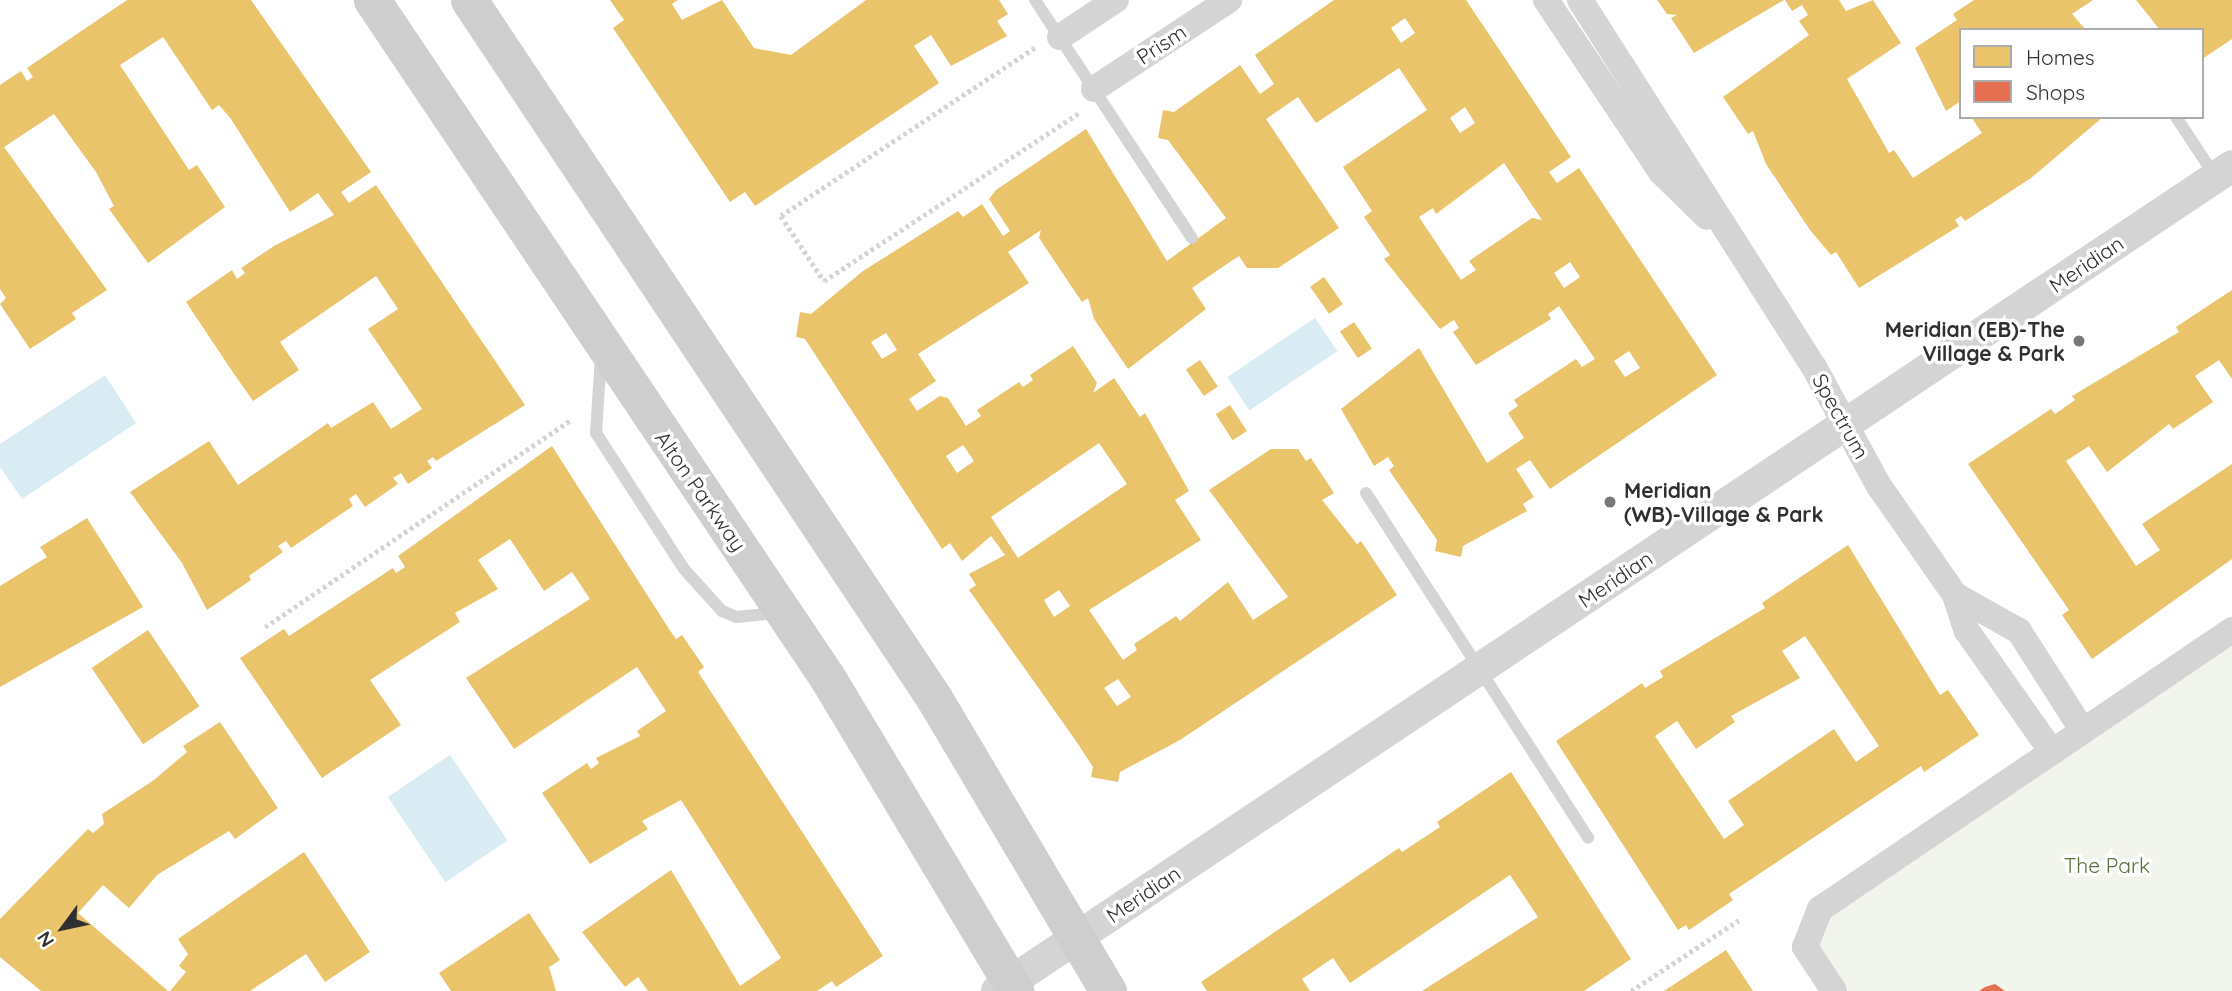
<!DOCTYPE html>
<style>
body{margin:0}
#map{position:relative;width:2232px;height:991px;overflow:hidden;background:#fff;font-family:Quicksand,sans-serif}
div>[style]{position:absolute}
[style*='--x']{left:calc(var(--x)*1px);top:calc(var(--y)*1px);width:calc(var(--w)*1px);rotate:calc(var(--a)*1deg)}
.green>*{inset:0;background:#f2f5ec}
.water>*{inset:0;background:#d9ebf3;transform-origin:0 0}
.homes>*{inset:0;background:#e9c46a;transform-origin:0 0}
.shops>*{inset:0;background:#e76f51}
.path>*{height:4.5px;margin-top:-2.25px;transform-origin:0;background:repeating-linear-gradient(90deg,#d4d4d4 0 3.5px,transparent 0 7px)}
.service>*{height:12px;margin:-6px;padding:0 6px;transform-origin:6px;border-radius:6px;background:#d4d4d4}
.minor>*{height:26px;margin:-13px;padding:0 13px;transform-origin:13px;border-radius:13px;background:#d4d4d4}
.tertiary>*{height:32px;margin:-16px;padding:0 16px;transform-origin:16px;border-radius:16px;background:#d4d4d4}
.secondary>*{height:37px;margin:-18.5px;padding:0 18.5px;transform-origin:18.5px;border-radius:18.5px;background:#cecece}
.dots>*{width:19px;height:19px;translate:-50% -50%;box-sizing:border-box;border:4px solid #fff;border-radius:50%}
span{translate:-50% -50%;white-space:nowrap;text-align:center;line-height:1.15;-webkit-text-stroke:7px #fff;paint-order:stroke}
.street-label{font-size:21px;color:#303030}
.poi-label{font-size:21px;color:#303030;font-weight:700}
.right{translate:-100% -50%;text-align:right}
.left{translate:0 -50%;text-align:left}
.park-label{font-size:21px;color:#576e3b}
.legend{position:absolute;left:1959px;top:28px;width:245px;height:91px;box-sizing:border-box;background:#fff;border:2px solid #acacac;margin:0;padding:9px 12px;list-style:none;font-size:21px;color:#303030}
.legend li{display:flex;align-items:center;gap:14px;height:35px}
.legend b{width:35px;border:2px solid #acacac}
.north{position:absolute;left:28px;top:893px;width:70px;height:70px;-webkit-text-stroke:5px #fff;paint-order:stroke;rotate:237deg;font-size:19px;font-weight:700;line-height:28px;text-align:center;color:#303030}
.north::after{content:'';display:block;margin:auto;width:24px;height:32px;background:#303030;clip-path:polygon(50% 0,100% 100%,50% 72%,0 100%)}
</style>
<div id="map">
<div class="green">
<div style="clip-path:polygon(2232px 630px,2232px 991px,1834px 991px,1805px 947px,1820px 909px)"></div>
</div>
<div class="water">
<div style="left:1315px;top:318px;width:40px;height:106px;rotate:56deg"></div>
<div style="clip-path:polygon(105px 375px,136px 423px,22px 499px,0 467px,0 444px)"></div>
<div style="left:450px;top:755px;width:103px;height:75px;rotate:56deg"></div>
</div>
<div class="homes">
<div style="clip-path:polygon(127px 0,251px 0,371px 172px,341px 192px,349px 203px,376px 185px,525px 405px,436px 461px,433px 457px,427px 461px,432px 468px,408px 484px,401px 473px,393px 478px,398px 484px,365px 507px,356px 494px,349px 499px,353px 506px,291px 548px,286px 541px,278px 546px,283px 552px,249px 576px,251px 580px,207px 610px,182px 563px,130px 492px,209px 441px,238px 485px,328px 423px,331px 428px,373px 402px,391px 429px,422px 409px,368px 329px,398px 309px,376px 276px,280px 342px,299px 370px,253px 401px,232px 371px,186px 302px,232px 270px,237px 279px,245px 273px,241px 268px,274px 246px,334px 215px,318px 193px,290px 212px,231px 119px,219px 105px,212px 110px,163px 37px,120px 65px,189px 170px,197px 165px,225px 207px,148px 263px,109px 209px,114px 206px,96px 172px,54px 114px,4px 147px,107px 290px,72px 313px,76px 319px,30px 349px,0 304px,6px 298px,0 289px,0 85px,21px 71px,27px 81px,33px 77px,27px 68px)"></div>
<div style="clip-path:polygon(610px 0,678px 0,672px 4px,682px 20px,722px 0,754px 48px,791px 55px,866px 0,999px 0,1008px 14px,997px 21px,1007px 36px,951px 66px,931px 35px,914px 46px,939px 83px,755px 206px,745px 192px,730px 202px,613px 28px,624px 20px)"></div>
<div style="clip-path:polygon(evenodd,1334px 0,1466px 0,1571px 157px,1549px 172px,1557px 183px,1579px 168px,1717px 375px,1550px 489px,1530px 460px,1516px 469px,1534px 497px,1523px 504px,1527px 511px,1463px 546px,1461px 557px,1435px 551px,1437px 540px,1389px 470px,1394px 466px,1388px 457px,1374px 466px,1341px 409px,1419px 348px,1487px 463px,1524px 438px,1508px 413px,1518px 406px,1514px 400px,1576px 359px,1582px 367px,1595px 359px,1559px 306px,1548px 314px,1551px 319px,1476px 365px,1453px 332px,1459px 328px,1454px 320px,1440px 329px,1384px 259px,1390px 255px,1364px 217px,1372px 211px,1343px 167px,1427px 110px,1399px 68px,1316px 123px,1298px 97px,1266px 119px,1339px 228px,1278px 268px,1247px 268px,1239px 256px,1215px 272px,1192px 288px,1206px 309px,1128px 369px,1094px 319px,1088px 298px,1082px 302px,1039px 238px,1041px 230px,1008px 252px,1029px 283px,918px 354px,936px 381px,909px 399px,917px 411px,940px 396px,948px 398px,966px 426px,981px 416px,977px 410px,1019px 382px,1023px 387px,1033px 380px,1030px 375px,1073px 346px,1097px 383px,1093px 393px,1114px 378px,1140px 417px,1145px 413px,1189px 491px,1175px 500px,1201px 540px,1089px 610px,1123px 660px,1137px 650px,1134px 644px,1176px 616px,1180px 621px,1228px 582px,1253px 620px,1288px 597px,1209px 490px,1271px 449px,1298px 449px,1306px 461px,1311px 458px,1334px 493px,1322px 500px,1357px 544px,1361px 541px,1397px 595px,1180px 740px,1120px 772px,1118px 782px,1091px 777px,1093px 767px,1076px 741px,969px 590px,976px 585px,969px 574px,1005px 555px,991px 536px,962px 561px,950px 543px,942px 549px,805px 339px,796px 337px,800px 312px,811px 314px,863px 271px,958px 211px,963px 217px,982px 204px,1003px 236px,1010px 231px,989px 199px,996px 190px,1086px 129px,1167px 261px,1226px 218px,1168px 140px,1158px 138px,1163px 110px,1174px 112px,1240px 65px,1260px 94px,1274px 84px,1255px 55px,1334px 0,1405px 18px,1415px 33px,1401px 43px,1391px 28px,1405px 18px,1334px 0,1465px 107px,1475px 123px,1460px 133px,1450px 118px,1465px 107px,1334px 0,1504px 163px,1542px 220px,1532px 218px,1469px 261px,1476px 270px,1461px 280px,1419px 217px,1433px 208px,1436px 214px,1504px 163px,1334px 0,1570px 262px,1580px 277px,1564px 288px,1554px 273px,1570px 262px,1334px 0,886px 333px,897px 350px,882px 359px,871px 342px,886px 333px,1334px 0,1629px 351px,1640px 368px,1625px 377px,1614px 361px,1629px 351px,1334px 0,1099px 443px,1127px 484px,1018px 558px,991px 517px,1099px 443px,1334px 0,963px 445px,974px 461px,957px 473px,946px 456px,963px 445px,1334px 0,1059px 590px,1070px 606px,1054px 617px,1044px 600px,1059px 590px,1334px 0,1118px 679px,1131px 697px,1117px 706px,1104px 688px,1118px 679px)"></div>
<div style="clip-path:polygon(1657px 0,1784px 0,1694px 53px,1671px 18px,1677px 15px,1667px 14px)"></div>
<div style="clip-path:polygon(1785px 0,1839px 0,1846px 11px,1873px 0,1901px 43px,1847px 79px,1889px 153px,1894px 150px,1913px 178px,1982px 133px,1971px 117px,2103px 117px,2031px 178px,1965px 221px,1961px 216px,1955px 220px,1959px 226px,1859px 288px,1836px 252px,1831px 255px,1810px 230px,1766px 164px,1753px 131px,1748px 134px,1723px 97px,1809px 35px,1799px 21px,1808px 15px,1802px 5px,1792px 11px)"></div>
<div style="clip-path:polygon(1974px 0,2093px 0,2072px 14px,2086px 30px,1961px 30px,1961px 101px,1946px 111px,1915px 48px,1957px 20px,1953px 14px)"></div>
<div style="clip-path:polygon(2136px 0,2232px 0,2232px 39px,2202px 59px,2202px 30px,2160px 30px)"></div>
<div style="left:1324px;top:277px;width:33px;height:17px;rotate:55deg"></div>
<div style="clip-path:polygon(2232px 290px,2232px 379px,2219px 360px,2195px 376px,2213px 402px,2173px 429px,2169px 424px,2107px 472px,2089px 446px,2066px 461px,2136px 566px,2160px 550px,2142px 524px,2232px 464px,2232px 559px,2092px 659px,2062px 615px,2069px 610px,1968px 464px,2051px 409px,2055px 414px,2075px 400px,2072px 396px,2179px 332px,2176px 327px)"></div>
<div style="left:1354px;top:322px;width:32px;height:17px;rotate:56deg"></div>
<div style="left:1200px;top:360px;width:32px;height:17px;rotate:56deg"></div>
<div style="left:1230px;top:405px;width:31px;height:17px;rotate:57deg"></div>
<div style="clip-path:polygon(552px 446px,669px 629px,676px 639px,682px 635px,704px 667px,698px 672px,883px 956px,836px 987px,832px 981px,817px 991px,648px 991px,638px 977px,625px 987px,582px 932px,671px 870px,740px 986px,781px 958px,681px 800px,642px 821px,648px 829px,590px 864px,542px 793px,587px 763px,591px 769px,599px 763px,596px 758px,640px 736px,637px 731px,666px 711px,637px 667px,514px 749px,466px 678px,590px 599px,572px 572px,544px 591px,510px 539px,478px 560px,498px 589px,455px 613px,460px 622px,370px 680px,401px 725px,322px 778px,240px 658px,284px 629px,289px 636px,393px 568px,396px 573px,405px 567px,398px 556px)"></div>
<div style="clip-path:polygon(87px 518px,143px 607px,0 687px,0 586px,47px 557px,40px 547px)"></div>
<div style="clip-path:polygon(evenodd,1848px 545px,1940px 695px,1948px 690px,1979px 735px,1924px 772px,1921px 766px,1729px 894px,1733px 900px,1689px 930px,1686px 925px,1678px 930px,1556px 741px,1642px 683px,1645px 688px,1663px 677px,1660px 671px,1765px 608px,1762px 603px,1848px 545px,1805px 636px,1879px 746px,1856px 762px,1834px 729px,1728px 801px,1744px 825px,1724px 839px,1655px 736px,1677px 721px,1696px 749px,1735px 722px,1731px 716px,1800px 678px,1782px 651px,1805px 636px)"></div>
<div style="left:148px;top:630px;width:92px;height:68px;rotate:56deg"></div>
<div style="clip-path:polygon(220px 722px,278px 808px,235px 839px,229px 831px,157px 875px,129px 908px,103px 885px,78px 913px,168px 991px,41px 991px,0 957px,0 919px,88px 829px,93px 833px,104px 824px,102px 814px,154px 780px,187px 752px,183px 746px)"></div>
<div style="clip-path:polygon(1511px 772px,1631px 959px,1584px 991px,1422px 991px,1538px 917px,1510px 875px,1350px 983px,1333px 958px,1302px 979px,1310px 991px,1207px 991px,1201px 982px,1399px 848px,1402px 852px,1440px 827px,1437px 822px)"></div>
<div style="clip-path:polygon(304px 852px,370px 952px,325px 982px,306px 954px,250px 991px,170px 991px,186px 972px,179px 966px,188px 954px,178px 939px)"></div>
<div style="clip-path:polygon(529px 913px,560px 960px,549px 967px,556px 991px,451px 991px,439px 973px)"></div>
<div style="clip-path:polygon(1726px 950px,1753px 991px,1664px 991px)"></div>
</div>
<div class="shops">
<div style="clip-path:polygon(1995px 984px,2005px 991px,1979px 991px,1985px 987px)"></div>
</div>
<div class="path">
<div style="--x:1035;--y:48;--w:305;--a:146.5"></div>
<div style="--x:781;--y:216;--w:78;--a:56.5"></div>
<div style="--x:824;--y:281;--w:305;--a:-33.4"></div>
<div style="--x:265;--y:627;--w:369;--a:-34.1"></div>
<div style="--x:1631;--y:991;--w:129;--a:-33.3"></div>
</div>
<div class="service">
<div style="--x:1035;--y:0;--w:285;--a:56.6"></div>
<div style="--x:2176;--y:117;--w:71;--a:56.5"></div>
<div style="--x:601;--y:357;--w:76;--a:93.8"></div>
<div style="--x:596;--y:433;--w:162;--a:57.1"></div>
<div style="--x:684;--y:569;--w:57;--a:47.9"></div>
<div style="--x:722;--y:611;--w:15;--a:23"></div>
<div style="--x:736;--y:617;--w:41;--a:-5.6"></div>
<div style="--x:1366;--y:493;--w:410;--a:57.2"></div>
</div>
<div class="minor">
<div style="--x:1546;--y:0;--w:207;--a:56.2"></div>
<div style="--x:1661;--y:172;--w:64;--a:44.4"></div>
<div style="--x:1580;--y:0;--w:435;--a:57.5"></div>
<div style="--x:1814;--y:367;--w:136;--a:61.4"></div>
<div style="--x:1879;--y:486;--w:133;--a:55.1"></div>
<div style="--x:1955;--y:595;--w:38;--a:72"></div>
<div style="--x:1967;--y:631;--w:148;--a:54.9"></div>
<div style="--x:1060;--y:37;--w:67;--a:-33.5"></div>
<div style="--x:1094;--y:89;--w:162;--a:-33.4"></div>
<div style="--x:1955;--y:595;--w:73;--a:29.4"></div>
<div style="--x:2019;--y:631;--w:119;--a:57.4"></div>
<div style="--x:1834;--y:991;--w:53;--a:-123.4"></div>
<div style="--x:1805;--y:947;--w:41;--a:-68.5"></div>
<div style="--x:1820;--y:909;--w:498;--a:-34.1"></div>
</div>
<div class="tertiary">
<div style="--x:997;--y:991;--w:1485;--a:-33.74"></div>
</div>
<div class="secondary">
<div style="--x:372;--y:0;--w:816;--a:56.1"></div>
<div style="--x:827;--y:677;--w:366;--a:59"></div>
<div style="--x:469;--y:0;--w:839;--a:56.33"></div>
<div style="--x:934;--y:698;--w:341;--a:59.3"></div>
</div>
<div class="dots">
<div style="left:2079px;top:341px;background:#787878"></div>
<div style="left:1610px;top:502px;background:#787878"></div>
</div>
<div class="street-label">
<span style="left:1161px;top:44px;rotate:-33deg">Prism</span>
<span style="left:2086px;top:264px;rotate:-34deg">Meridian</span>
<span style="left:1841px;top:416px;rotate:61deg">Spectrum</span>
<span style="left:701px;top:491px;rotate:55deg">Alton Parkway</span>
<span style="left:1615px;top:579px;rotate:-34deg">Meridian</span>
<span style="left:1143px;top:894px;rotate:-34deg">Meridian</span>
</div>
<div class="poi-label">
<span class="right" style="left:2065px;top:341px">Meridian (EB)-The<br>Village &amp; Park</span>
<span class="left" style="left:1624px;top:502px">Meridian<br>(WB)-Village &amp; Park</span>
</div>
<div class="park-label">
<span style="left:2107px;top:865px">The Park</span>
</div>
<ul class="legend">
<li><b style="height:19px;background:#e9c46a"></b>Homes</li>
<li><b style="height:19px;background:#e76f51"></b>Shops</li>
</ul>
<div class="north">N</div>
</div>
